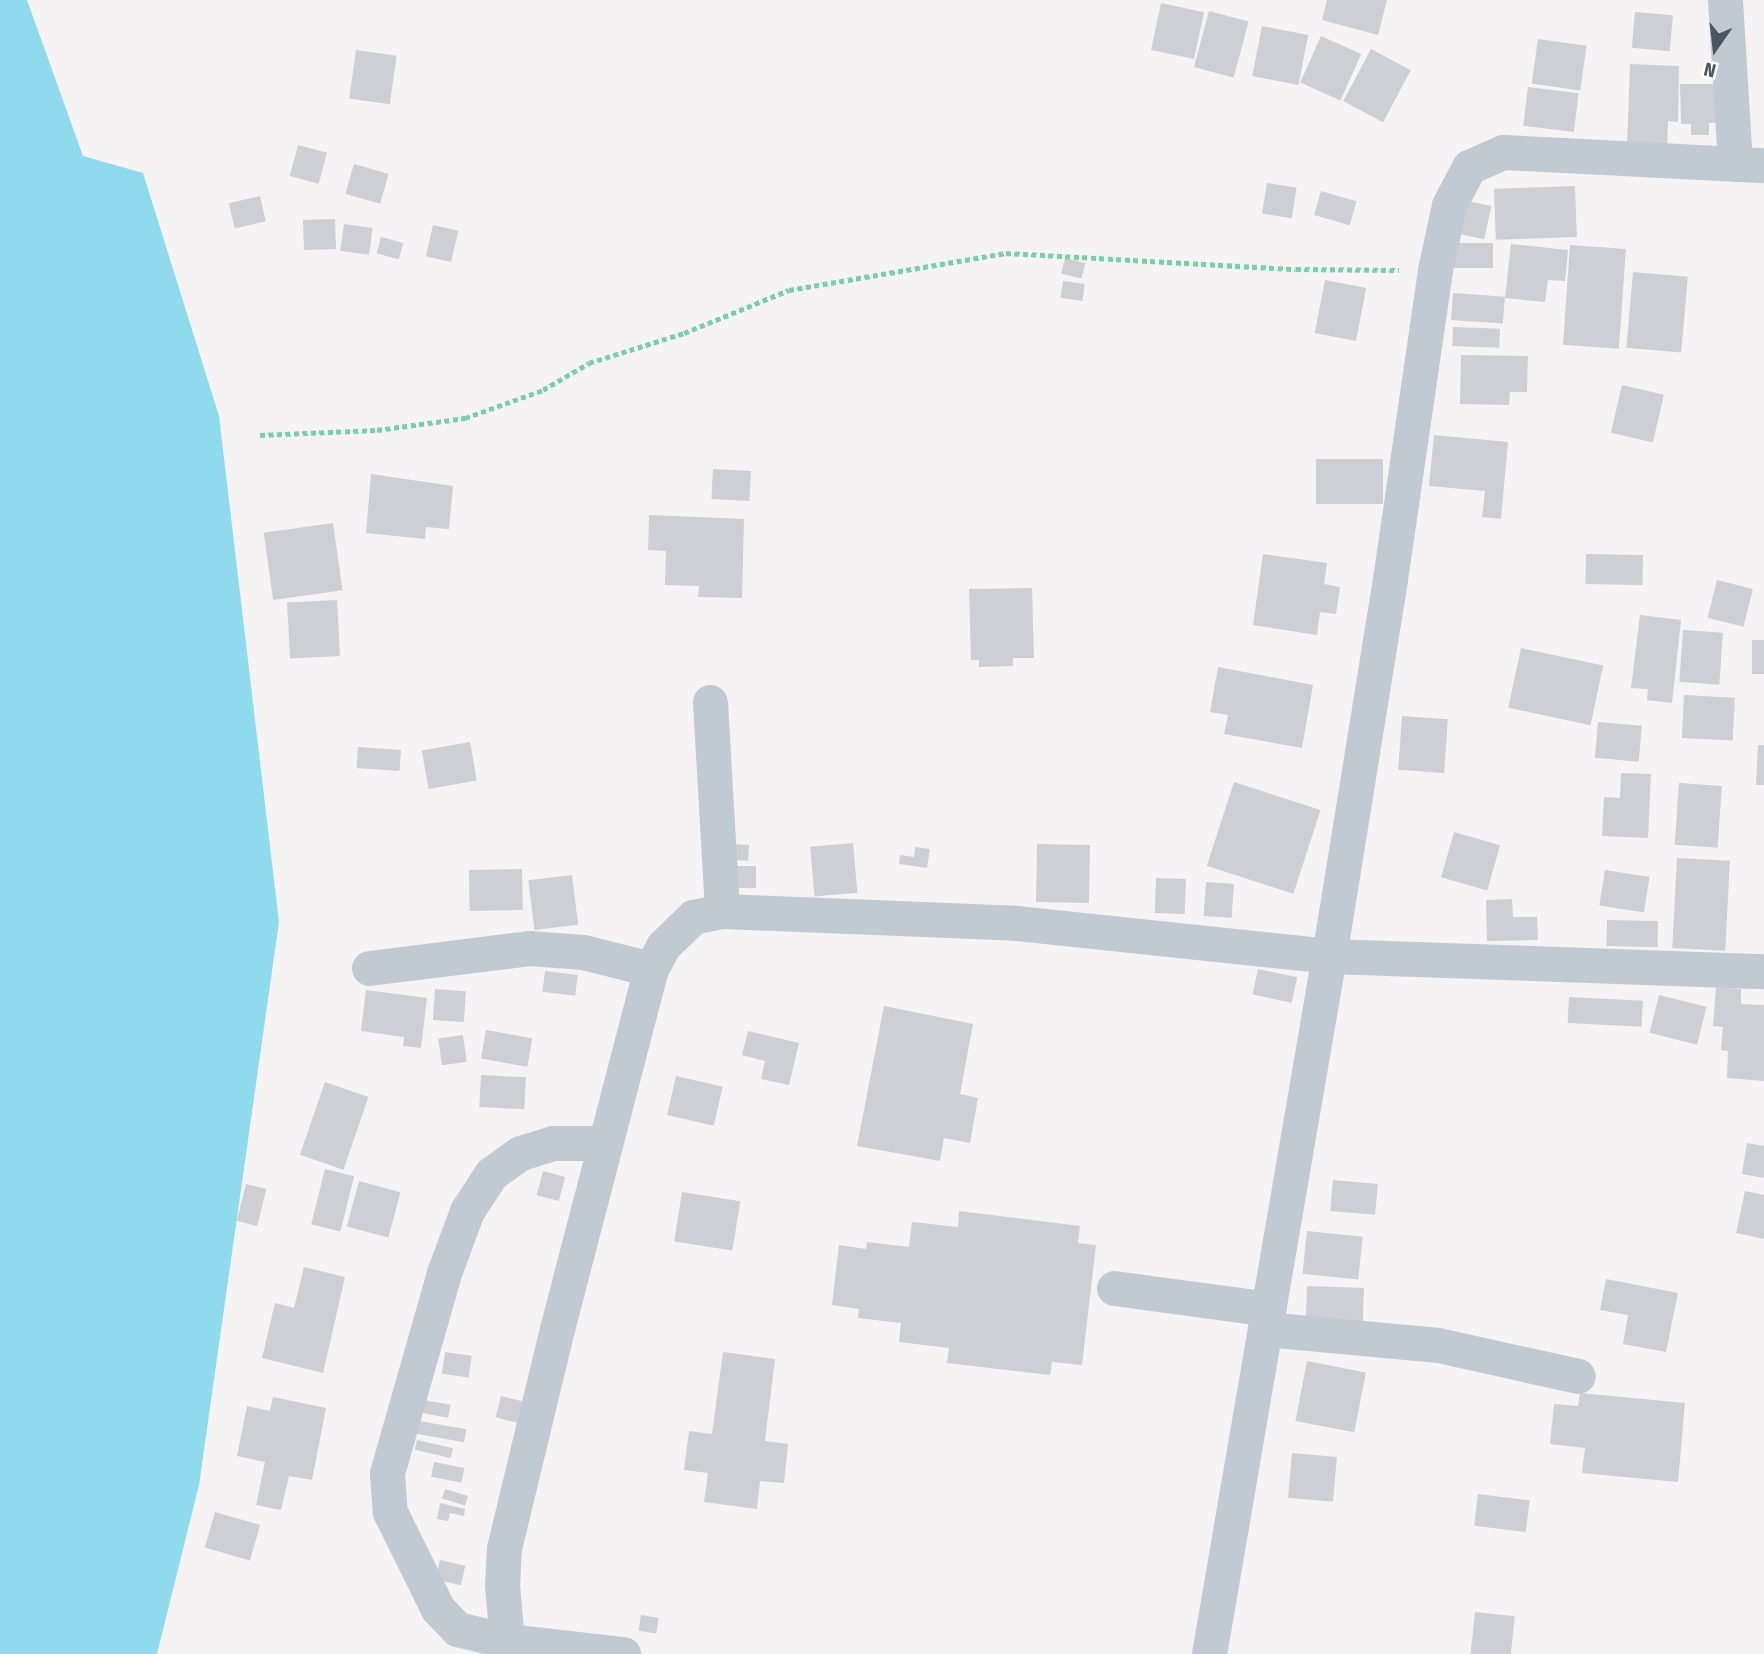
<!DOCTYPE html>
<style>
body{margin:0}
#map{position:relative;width:1764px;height:1654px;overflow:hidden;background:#f5f3f3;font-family:"Fira Sans Condensed",sans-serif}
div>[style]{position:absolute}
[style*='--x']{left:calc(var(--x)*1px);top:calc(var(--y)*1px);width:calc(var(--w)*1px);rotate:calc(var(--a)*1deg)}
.water>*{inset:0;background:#90daee}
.building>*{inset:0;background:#cdcfd5;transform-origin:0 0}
.path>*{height:4.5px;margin-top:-2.25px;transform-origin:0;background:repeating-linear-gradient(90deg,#7ad0a6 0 5px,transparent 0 8.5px)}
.minor>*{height:35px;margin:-17.5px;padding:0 17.5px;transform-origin:17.5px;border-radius:17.5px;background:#c1cad2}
span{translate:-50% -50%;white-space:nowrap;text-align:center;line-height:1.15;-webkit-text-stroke:5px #fff;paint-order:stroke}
.north{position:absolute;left:1680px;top:14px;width:70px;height:70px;-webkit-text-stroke:5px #fff;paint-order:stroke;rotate:194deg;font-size:19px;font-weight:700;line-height:28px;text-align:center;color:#4a5661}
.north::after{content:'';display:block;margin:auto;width:24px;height:32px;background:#4a5661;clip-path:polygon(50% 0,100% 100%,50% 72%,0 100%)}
</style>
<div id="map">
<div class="water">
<div style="clip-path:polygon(0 0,27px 0,83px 156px,143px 173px,219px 416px,279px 922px,199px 1485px,157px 1654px,0 1654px)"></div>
</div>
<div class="building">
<div style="clip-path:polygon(1327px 0,1387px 0,1378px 35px,1322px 20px)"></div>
<div style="left:1161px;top:3px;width:44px;height:48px;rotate:12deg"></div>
<div style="left:1209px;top:11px;width:41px;height:58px;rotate:15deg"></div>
<div style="left:1635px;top:12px;width:38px;height:36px;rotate:5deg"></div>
<div style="left:1262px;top:26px;width:47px;height:51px;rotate:11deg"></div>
<div style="left:1321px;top:36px;width:44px;height:51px;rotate:24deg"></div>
<div style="left:1538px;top:39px;width:49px;height:45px;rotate:8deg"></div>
<div style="left:1371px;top:49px;width:45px;height:59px;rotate:28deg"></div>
<div style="left:356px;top:50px;width:41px;height:49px;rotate:8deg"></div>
<div style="clip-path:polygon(1630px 64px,1679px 66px,1678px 122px,1668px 121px,1667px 149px,1627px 148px)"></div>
<div style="clip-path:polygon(1680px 84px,1719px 84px,1719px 123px,1709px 123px,1709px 135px,1691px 135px,1691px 124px,1681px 124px)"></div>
<div style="left:1528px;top:87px;width:51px;height:39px;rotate:7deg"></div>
<div style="left:298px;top:145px;width:30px;height:32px;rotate:15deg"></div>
<div style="left:354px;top:164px;width:36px;height:31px;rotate:16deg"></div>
<div style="left:1267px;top:183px;width:30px;height:31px;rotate:9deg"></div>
<div style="left:1575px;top:186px;width:51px;height:81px;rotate:88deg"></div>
<div style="left:1321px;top:191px;width:37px;height:25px;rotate:16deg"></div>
<div style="left:260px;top:196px;width:26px;height:32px;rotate:77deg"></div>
<div style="left:1458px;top:199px;width:34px;height:34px;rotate:12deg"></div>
<div style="left:335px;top:219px;width:30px;height:32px;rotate:88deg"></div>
<div style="left:344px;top:224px;width:29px;height:27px;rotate:8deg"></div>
<div style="left:433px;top:225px;width:26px;height:32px;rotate:13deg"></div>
<div style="left:381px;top:237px;width:23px;height:17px;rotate:15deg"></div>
<div style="left:1443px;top:243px;width:50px;height:25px"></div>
<div style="clip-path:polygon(1511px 244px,1568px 250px,1565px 281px,1548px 280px,1545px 302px,1505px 298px)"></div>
<div style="left:1570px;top:245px;width:56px;height:100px;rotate:4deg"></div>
<div style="left:1065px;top:258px;width:21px;height:16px;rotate:14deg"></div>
<div style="left:1633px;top:272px;width:55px;height:76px;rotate:5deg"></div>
<div style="left:1325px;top:280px;width:42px;height:54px;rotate:11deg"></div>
<div style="left:1063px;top:281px;width:22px;height:17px;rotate:8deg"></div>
<div style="left:1453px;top:293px;width:52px;height:27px;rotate:4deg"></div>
<div style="left:1453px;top:327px;width:47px;height:19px;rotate:2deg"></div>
<div style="clip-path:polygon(1461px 355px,1528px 356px,1527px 392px,1510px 392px,1509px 405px,1460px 404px)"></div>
<div style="left:1622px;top:385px;width:43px;height:49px;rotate:13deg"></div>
<div style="clip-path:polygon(1434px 435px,1508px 442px,1501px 519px,1482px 517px,1485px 491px,1429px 486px)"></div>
<div style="left:1316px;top:459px;width:67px;height:45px"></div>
<div style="left:713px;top:469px;width:38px;height:30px;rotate:3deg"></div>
<div style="clip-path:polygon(371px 474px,453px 486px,449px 529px,426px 527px,425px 539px,366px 533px)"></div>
<div style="clip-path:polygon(649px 515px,744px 519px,742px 598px,698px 597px,699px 586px,665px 585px,666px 551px,648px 550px)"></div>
<div style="left:333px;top:523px;width:68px;height:70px;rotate:82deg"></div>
<div style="clip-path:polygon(1263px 554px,1327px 563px,1324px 584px,1340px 587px,1336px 614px,1320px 612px,1317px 635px,1253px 625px)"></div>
<div style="left:1586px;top:554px;width:57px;height:30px;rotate:1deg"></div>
<div style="left:1717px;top:580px;width:37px;height:39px;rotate:14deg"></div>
<div style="clip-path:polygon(1032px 588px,1034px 658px,1013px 658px,1013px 666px,979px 667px,979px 660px,971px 660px,969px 589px)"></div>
<div style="left:337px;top:600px;width:56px;height:50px;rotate:87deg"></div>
<div style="clip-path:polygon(1640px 615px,1681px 620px,1672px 703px,1647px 700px,1648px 689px,1631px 688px)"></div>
<div style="left:1683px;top:630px;width:40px;height:52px;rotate:4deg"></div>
<div style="left:1752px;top:640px;width:12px;height:34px"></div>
<div style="left:1521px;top:648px;width:84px;height:61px;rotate:12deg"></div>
<div style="clip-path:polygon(1218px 667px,1313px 685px,1302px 748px,1224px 734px,1228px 715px,1210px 712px)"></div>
<div style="left:1684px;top:695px;width:51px;height:43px;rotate:3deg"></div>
<div style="left:1402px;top:716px;width:46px;height:54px;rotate:4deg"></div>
<div style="left:1598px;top:722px;width:44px;height:36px;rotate:5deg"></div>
<div style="left:470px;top:742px;width:39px;height:49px;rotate:80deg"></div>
<div style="clip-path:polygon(1758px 745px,1764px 745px,1764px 785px,1756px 785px)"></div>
<div style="left:358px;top:747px;width:43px;height:21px;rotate:4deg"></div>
<div style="clip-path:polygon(1621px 773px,1651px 774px,1648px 838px,1602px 836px,1604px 797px,1620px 798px)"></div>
<div style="left:1234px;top:782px;width:91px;height:88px;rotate:18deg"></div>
<div style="left:1679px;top:783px;width:43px;height:62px;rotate:4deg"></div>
<div style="left:1454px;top:832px;width:48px;height:47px;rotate:16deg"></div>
<div style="left:853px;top:843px;width:50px;height:43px;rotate:85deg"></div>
<div style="left:732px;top:844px;width:17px;height:16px;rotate:3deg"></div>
<div style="left:1037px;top:844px;width:53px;height:58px;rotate:1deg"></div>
<div style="clip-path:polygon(915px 847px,930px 849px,927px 868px,899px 864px,900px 855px,914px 857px)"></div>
<div style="left:1677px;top:858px;width:53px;height:90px;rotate:3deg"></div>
<div style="left:756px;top:866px;width:22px;height:24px;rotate:90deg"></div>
<div style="left:522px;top:869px;width:41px;height:53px;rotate:89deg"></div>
<div style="left:1605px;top:870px;width:45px;height:36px;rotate:9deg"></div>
<div style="left:572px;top:875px;width:50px;height:44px;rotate:83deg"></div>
<div style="left:1156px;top:878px;width:30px;height:35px;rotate:2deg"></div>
<div style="left:1206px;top:882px;width:28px;height:34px;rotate:4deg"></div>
<div style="clip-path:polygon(1512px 899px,1513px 917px,1537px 917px,1538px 940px,1487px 941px,1486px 900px)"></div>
<div style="left:1607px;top:920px;width:51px;height:26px;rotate:1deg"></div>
<div style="left:1258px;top:969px;width:40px;height:26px;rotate:12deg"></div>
<div style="left:545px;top:971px;width:33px;height:21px;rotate:7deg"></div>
<div style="clip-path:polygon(1716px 987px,1741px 989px,1741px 1004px,1764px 1005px,1764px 1081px,1727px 1078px,1728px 1051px,1721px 1050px,1723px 1027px,1713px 1026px)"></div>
<div style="left:435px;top:989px;width:31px;height:31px;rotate:4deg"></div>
<div style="clip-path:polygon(366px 990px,427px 998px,421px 1048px,403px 1046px,404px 1037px,361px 1031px)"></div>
<div style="left:1659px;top:995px;width:49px;height:39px;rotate:14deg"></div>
<div style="left:1569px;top:997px;width:74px;height:26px;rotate:3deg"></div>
<div style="clip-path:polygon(884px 1006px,973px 1024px,960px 1094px,978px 1098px,970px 1143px,944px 1138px,940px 1161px,857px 1146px)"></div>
<div style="left:486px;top:1030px;width:47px;height:29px;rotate:10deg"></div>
<div style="clip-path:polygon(748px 1031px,799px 1043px,789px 1085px,761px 1079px,765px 1061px,742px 1055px)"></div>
<div style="left:463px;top:1035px;width:27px;height:25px;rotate:82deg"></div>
<div style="left:481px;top:1075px;width:45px;height:32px;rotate:3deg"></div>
<div style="left:676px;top:1076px;width:48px;height:40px;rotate:13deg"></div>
<div style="left:325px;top:1082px;width:46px;height:77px;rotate:19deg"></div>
<div style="clip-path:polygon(1747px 1143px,1764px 1146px,1764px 1178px,1742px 1174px)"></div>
<div style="left:325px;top:1169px;width:30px;height:57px;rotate:14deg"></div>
<div style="left:543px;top:1171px;width:23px;height:25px;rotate:15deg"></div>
<div style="left:1333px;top:1180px;width:45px;height:31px;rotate:5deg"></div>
<div style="left:359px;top:1181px;width:43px;height:47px;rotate:15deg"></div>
<div style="left:246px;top:1184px;width:21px;height:38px;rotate:14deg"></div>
<div style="clip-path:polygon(1745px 1191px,1764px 1195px,1764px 1239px,1736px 1233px)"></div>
<div style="left:682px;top:1192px;width:59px;height:50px;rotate:9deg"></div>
<div style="clip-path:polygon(959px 1211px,1080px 1226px,1078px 1243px,1096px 1245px,1082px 1365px,1052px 1362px,1050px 1375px,947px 1363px,949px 1348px,899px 1342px,901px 1323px,858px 1318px,859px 1309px,832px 1305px,839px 1245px,866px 1249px,867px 1242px,909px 1247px,912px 1222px,958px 1227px)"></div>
<div style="left:1307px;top:1231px;width:56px;height:43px;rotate:6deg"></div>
<div style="clip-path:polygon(304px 1267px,345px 1277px,323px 1373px,262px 1358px,275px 1303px,294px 1308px)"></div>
<div style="clip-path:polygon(1606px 1279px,1678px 1293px,1666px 1352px,1623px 1344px,1628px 1315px,1600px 1310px)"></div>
<div style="left:1307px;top:1286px;width:57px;height:35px;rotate:2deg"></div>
<div style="left:445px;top:1352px;width:27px;height:22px;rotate:8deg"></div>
<div style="clip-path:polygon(723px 1352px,775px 1359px,765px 1441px,788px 1444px,784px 1483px,760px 1481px,757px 1509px,704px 1502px,708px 1473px,684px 1470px,689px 1431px,712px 1434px)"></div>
<div style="left:1307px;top:1361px;width:60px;height:61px;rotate:11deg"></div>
<div style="clip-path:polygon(1580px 1393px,1685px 1403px,1678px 1482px,1582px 1473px,1585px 1448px,1550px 1444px,1554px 1404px,1578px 1406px)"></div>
<div style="left:501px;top:1396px;width:29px;height:22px;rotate:14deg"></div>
<div style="clip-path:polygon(273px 1397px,326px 1408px,312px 1480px,289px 1476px,281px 1510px,256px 1505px,265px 1462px,237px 1456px,247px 1406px,270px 1411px)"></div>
<div style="left:423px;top:1400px;width:28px;height:13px;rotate:10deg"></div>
<div style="left:419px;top:1421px;width:48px;height:13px;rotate:10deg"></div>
<div style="left:417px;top:1440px;width:37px;height:10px;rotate:13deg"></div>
<div style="left:1292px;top:1453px;width:45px;height:45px;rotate:5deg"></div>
<div style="left:434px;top:1462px;width:31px;height:15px;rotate:11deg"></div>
<div style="left:445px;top:1489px;width:24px;height:10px;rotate:17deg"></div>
<div style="left:1478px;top:1494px;width:52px;height:32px;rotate:7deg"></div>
<div style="clip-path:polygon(440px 1503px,465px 1509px,464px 1516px,450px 1513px,448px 1521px,437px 1519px)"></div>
<div style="left:215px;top:1512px;width:47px;height:37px;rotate:16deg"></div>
<div style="left:440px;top:1560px;width:26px;height:20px;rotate:13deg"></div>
<div style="left:1475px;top:1612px;width:40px;height:42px;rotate:6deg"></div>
<div style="left:641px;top:1615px;width:18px;height:16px;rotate:9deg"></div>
</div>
<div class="path">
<div style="--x:260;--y:435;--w:117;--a:-2.4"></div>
<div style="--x:377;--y:430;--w:89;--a:-7.8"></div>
<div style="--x:465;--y:418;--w:83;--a:-19.7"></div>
<div style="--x:543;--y:390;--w:53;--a:-30.4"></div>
<div style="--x:589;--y:363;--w:100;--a:-17.5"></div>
<div style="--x:684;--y:333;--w:113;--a:-22.3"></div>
<div style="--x:789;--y:290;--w:220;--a:-9.7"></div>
<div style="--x:1006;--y:253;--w:290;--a:3.2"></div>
<div style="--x:1296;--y:269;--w:103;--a:0.6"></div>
</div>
<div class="minor">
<div style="--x:1725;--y:0;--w:164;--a:86.5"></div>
<div style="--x:710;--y:702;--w:209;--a:86.7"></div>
<div style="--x:369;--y:968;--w:161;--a:-7.1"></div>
<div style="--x:529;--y:948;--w:54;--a:4.2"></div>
<div style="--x:583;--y:952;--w:70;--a:14"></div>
<div style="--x:605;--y:1143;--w:52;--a:180"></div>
<div style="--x:553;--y:1143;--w:34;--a:163"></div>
<div style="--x:520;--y:1153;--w:36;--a:144"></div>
<div style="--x:491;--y:1174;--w:44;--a:123"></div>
<div style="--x:467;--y:1211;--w:66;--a:110.4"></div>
<div style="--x:444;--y:1273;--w:208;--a:105.9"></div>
<div style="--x:387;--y:1473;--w:39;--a:86"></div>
<div style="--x:390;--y:1512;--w:108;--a:63.7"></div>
<div style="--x:438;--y:1609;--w:28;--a:46"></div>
<div style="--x:457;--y:1629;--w:51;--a:13.5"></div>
<div style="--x:507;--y:1641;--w:117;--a:6.4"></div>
<div style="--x:1114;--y:1288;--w:156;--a:7.7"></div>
<div style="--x:1266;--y:1329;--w:173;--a:5.3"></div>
<div style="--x:1438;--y:1345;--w:143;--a:12.5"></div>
<div style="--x:504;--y:1654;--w:13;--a:-77"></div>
<div style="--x:507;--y:1641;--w:56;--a:-95.1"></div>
<div style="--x:502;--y:1585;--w:37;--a:-87"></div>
<div style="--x:504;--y:1548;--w:225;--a:-76.4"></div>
<div style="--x:557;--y:1329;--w:372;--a:-75.4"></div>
<div style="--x:651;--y:969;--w:26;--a:-62"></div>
<div style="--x:663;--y:946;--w:42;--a:-44"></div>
<div style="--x:693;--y:917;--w:30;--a:-12"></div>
<div style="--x:722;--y:911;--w:294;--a:2.3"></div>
<div style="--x:1016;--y:923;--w:315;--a:6"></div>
<div style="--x:1329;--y:956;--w:435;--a:2"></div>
<div style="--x:1209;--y:1654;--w:708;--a:-80.25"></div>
<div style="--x:1329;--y:956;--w:382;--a:-80.8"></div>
<div style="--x:1390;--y:579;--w:312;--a:-81.7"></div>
<div style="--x:1435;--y:270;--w:66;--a:-77.8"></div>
<div style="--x:1449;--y:205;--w:43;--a:-62.2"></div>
<div style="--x:1469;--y:167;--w:37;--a:-24"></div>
<div style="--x:1503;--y:152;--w:261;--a:2.9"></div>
</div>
<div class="north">N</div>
</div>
